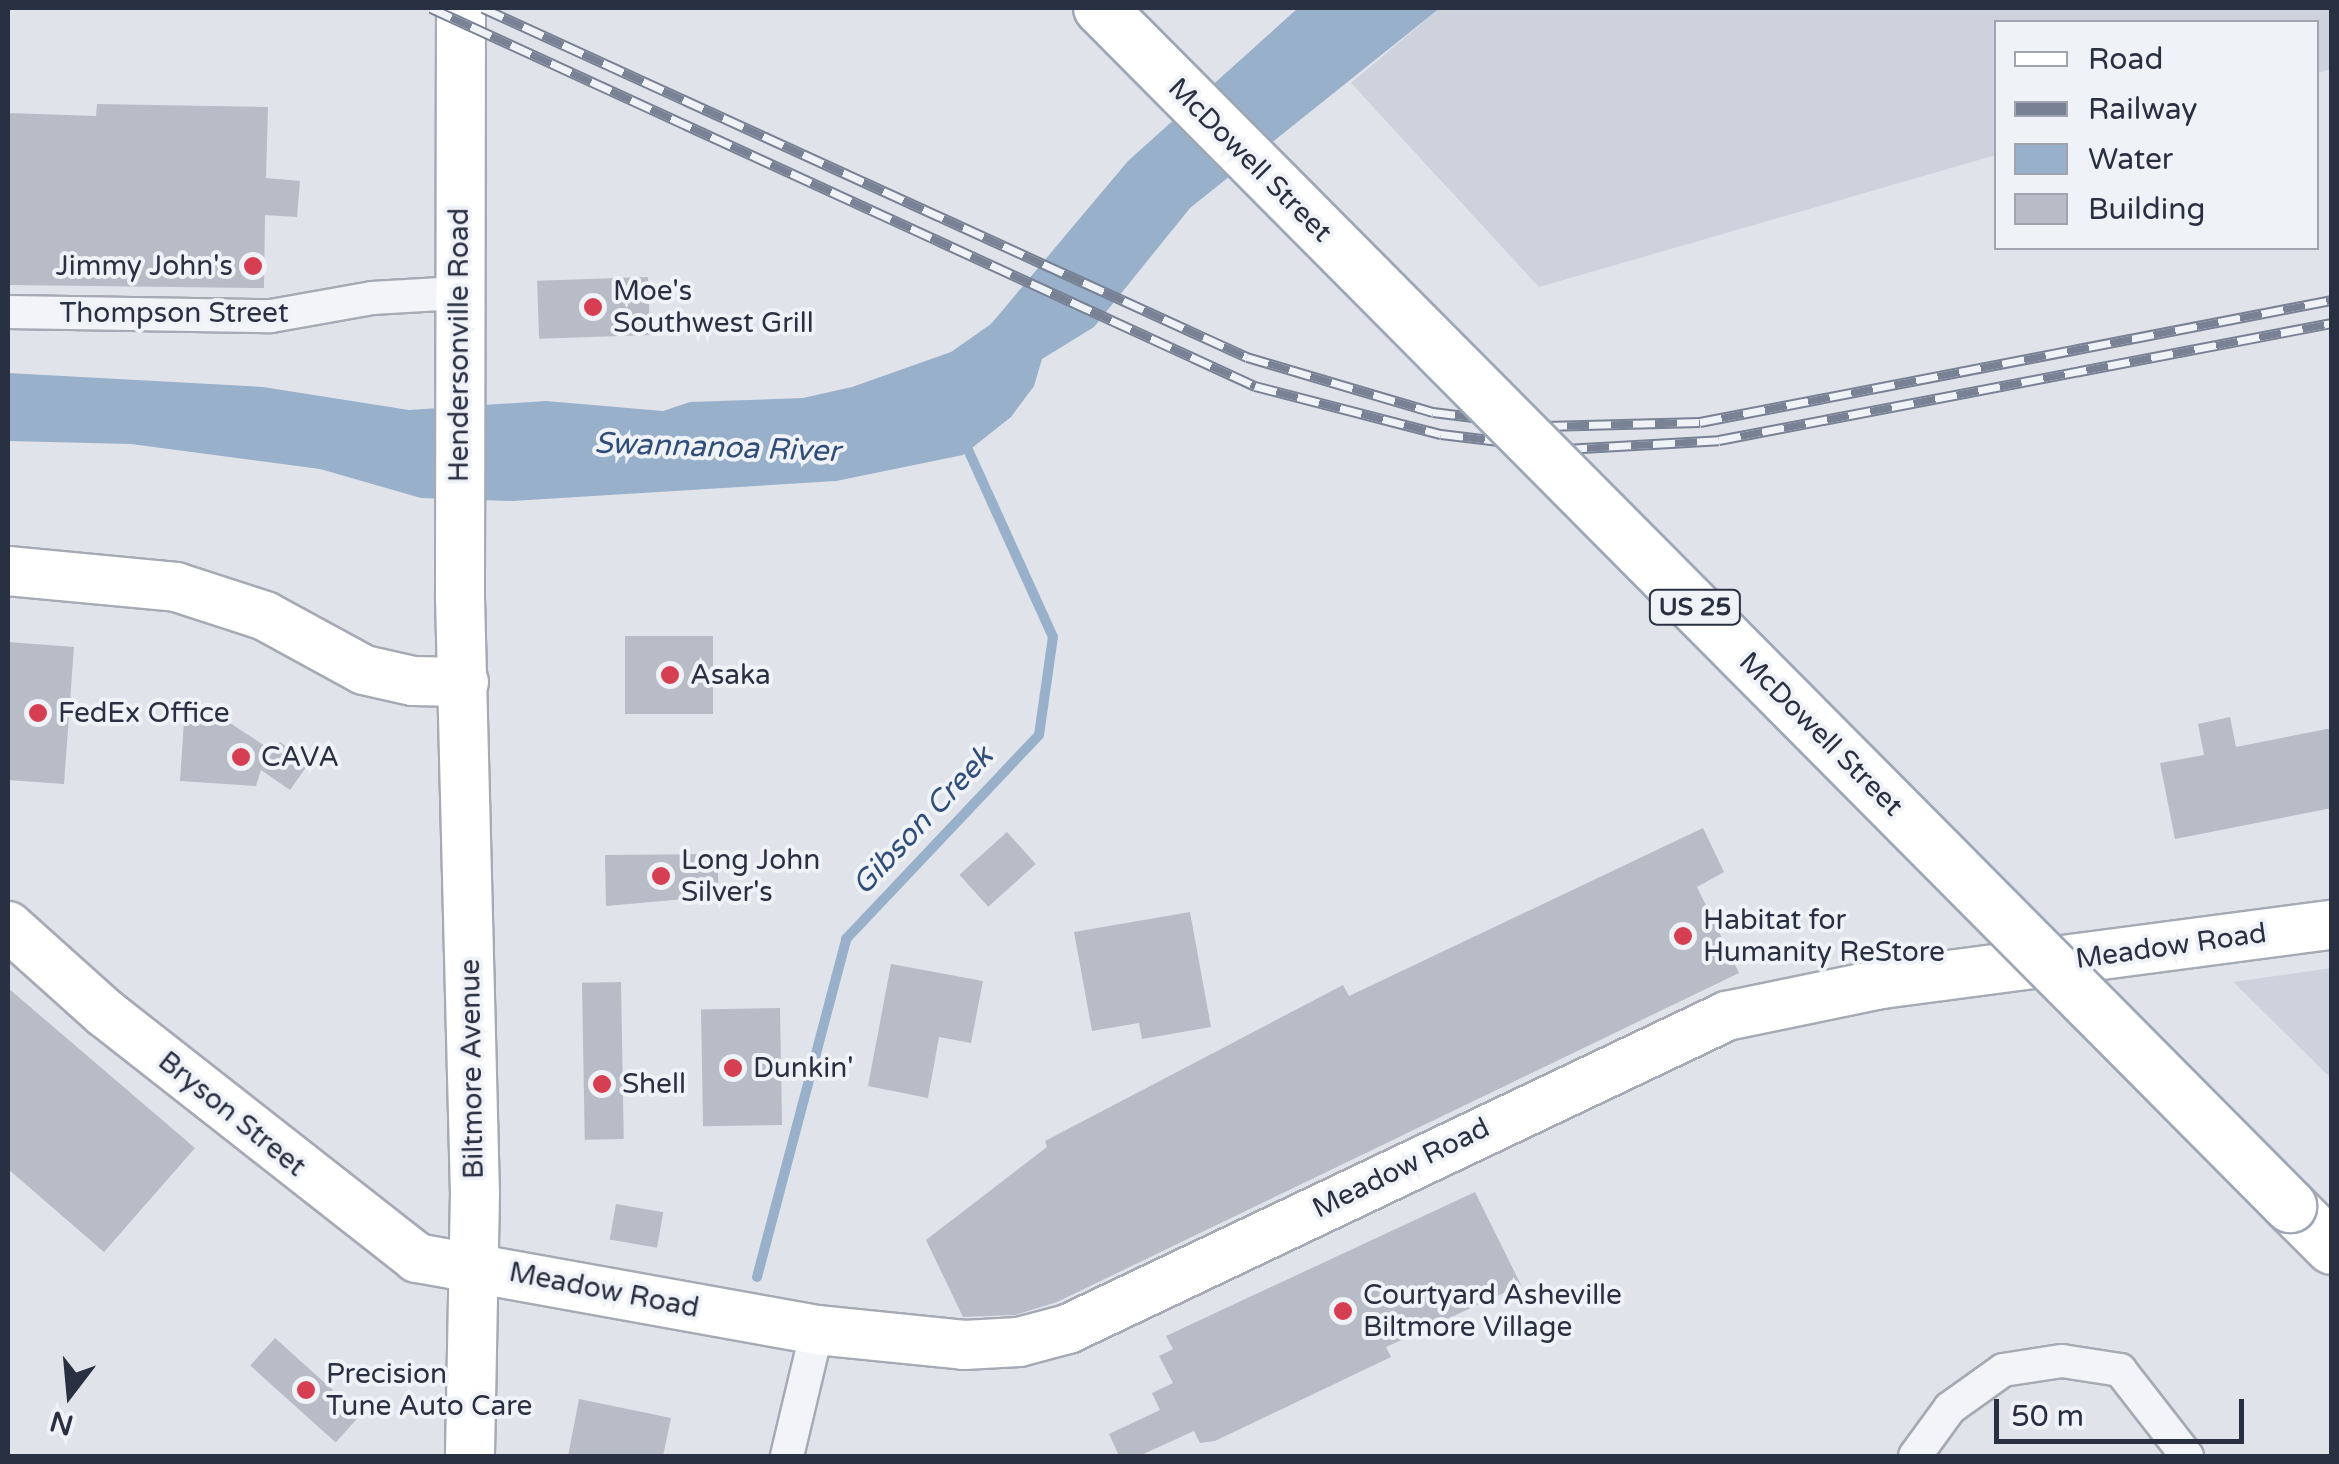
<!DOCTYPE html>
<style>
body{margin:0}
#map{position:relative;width:2339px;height:1464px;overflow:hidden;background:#e0e3ea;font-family:"Varela Round",sans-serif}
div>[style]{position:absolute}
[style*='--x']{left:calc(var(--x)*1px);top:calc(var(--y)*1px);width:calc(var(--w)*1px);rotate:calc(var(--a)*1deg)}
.built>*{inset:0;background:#ced2dc}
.water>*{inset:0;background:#99b0cb}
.stream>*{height:10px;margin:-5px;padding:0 5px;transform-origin:5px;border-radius:5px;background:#99b0cb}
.building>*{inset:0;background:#b7bcc7;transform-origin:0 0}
.roads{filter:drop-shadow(2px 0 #a5aab4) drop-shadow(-2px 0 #a5aab4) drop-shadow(0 2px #a5aab4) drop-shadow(0 -2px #a5aab4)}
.minor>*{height:32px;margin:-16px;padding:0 16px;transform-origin:16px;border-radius:16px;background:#f3f4f8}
.secondary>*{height:48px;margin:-24px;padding:0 24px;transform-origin:24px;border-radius:24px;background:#fff}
.primary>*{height:52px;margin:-26px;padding:0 26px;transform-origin:26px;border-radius:26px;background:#fff}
.rail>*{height:11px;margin-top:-5.5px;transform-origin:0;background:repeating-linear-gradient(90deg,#eff2f7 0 22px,#788294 0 44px);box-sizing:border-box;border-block:2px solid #788294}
.bridges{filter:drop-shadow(2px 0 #9ea7b6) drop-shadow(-2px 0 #9ea7b6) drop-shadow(0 2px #9ea7b6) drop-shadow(0 -2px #9ea7b6)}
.primary-bridge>*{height:52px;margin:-26px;padding:0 26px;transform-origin:26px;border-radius:26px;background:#fff}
.dots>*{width:28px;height:28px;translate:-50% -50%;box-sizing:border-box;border:5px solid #eff2f7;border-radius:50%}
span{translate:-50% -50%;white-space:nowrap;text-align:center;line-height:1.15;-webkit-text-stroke:8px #eff2f7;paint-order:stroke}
.shield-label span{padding:2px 8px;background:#eff2f7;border:2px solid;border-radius:8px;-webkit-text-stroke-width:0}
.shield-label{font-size:25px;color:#283042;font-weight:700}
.street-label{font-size:28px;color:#283042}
.poi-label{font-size:28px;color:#283042}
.right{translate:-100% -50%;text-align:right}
.left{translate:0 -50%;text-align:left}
.water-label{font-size:30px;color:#304e78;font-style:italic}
.frame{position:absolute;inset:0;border:10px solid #283042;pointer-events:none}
.legend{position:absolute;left:1994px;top:20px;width:325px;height:230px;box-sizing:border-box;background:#eff2f7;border:2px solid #9fa4af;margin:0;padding:12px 18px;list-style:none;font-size:30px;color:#283042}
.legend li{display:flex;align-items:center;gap:20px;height:50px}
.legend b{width:50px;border:2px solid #9fa4af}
.north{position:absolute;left:20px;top:1344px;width:100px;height:100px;-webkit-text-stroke:8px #eff2f7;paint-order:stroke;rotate:196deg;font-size:28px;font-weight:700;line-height:40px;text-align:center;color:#283042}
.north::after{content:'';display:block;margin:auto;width:35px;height:45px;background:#283042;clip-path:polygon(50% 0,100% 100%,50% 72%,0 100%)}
.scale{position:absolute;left:1994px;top:1399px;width:250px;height:45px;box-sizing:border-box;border:5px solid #283042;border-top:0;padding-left:12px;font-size:30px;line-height:35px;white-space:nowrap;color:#283042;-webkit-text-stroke:8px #eff2f7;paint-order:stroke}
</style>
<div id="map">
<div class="built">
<div style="clip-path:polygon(1440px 8px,2331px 8px,2331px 69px,2317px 73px,2316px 22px,1996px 22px,1996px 155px,1539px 287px,1351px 83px)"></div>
<div style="clip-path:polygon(2331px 968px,2332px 968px,2331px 1078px,2233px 982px)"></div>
</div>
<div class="water">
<div style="clip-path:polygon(1298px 8px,1440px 8px,1190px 208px,1094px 327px,1042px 359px,1034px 386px,1011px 417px,963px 455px,836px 481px,512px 501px,421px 498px,320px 469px,131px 444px,8px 441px,8px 373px,263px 387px,409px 410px,546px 401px,663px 411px,690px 402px,803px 398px,852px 387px,951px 352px,991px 324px,1128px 161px)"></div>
</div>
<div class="stream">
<div style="--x:757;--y:1277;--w:350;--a:-75.2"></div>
<div style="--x:846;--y:939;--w:281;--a:-46.6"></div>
<div style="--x:1039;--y:735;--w:99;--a:-81.9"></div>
<div style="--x:1053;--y:637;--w:215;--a:-114.4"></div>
</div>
<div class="building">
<div style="clip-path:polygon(97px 104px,268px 107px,266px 178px,300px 181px,297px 217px,265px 215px,264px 288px,8px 285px,8px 113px,96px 116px)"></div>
<div style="left:648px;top:277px;width:58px;height:111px;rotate:88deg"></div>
<div style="left:625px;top:636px;width:88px;height:78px"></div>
<div style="clip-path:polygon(8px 642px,74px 647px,64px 784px,8px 780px)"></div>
<div style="clip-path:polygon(2230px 717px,2236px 747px,2332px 728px,2332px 808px,2175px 839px,2160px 763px,2204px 755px,2198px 724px)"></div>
<div style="clip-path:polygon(184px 721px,230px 723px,268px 748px,263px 766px,280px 742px,309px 763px,290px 790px,261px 770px,256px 786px,180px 781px)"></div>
<div style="clip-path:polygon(1703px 828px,1724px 872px,1697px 887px,1739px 973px,1057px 1302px,1015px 1315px,963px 1317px,926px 1240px,1047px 1147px,1045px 1141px,1343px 985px,1349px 996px)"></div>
<div style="left:1007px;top:832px;width:43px;height:64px;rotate:48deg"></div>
<div style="clip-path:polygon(718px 854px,718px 896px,606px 906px,605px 855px)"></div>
<div style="clip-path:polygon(1190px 912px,1211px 1027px,1142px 1039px,1139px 1023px,1092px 1031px,1074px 932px)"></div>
<div style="clip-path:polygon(891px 964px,983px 981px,971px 1043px,939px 1037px,928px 1098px,868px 1086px)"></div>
<div style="left:621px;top:982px;width:157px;height:39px;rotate:89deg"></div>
<div style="clip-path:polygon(8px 988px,195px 1148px,104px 1252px,8px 1169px)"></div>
<div style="left:780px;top:1008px;width:117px;height:79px;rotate:89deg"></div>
<div style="clip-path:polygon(1475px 1192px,1521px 1285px,1386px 1347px,1391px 1357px,1215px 1441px,1200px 1443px,1194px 1431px,1139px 1456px,1119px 1456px,1109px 1434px,1160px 1410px,1152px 1393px,1173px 1383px,1159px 1356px,1173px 1349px,1166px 1336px)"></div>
<div style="left:616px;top:1204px;width:48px;height:36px;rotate:10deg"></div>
<div style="left:275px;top:1338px;width:115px;height:37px;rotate:42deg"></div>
<div style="clip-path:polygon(579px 1399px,671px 1418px,663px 1456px,568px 1456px)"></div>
</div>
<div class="roads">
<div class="minor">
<div style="--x:8;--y:312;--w:263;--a:0.9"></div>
<div style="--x:271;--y:316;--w:103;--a:-10.1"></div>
<div style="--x:372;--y:298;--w:86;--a:-3.3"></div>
<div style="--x:787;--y:1456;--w:130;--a:-76.6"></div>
<div style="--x:1915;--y:1456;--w:59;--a:-53.9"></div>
<div style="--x:1950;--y:1408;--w:65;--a:-35.6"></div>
<div style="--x:2003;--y:1370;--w:60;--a:-8.7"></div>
<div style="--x:2062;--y:1361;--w:59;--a:8.8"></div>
<div style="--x:2120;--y:1370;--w:109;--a:52.1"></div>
</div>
<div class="secondary">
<div style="--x:461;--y:8;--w:590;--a:90.1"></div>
<div style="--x:460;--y:598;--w:595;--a:88.56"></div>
<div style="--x:475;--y:1193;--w:263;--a:91.1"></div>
<div style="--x:8;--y:571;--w:169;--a:5.4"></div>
<div style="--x:176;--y:587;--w:94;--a:18"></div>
<div style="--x:265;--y:616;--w:113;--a:28.6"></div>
<div style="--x:364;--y:670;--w:50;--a:12.7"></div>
<div style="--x:413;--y:681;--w:51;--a:1.1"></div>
<div style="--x:8;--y:926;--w:130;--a:41.9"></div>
<div style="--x:105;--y:1013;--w:397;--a:38.1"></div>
<div style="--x:417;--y:1258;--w:406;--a:10.2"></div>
<div style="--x:817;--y:1330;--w:148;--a:5.8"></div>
<div style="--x:964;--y:1345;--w:55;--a:-3.1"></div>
<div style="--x:1019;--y:1342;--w:51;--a:-14.9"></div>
<div style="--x:1068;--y:1329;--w:730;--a:-25.41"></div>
<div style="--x:1727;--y:1016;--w:157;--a:-11.7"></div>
<div style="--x:1881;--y:984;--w:455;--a:-7.5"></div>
</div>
<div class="primary">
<div style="--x:2290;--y:1206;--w:59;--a:45"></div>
</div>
</div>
<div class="rail">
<div style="--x:431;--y:8;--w:907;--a:24.64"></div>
<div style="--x:1255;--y:386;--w:192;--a:14.5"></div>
<div style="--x:1441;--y:434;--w:125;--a:6.9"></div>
<div style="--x:1565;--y:449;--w:154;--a:-3.3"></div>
<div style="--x:1719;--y:440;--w:624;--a:-10.81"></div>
<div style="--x:483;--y:8;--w:840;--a:24.55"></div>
<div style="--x:1247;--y:357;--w:194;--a:16.5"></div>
<div style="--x:1433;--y:412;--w:113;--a:7.1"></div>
<div style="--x:1545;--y:426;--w:155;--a:-1.5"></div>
<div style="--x:1700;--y:422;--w:644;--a:-10.93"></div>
</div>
<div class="bridges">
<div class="primary-bridge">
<div style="--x:1100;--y:8;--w:1689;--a:45.19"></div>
</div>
</div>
<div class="dots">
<div style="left:253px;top:266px;background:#d53f51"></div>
<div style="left:593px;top:307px;background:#d53f51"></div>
<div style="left:670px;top:675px;background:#d53f51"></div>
<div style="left:38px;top:713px;background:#d53f51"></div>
<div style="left:241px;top:757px;background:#d53f51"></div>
<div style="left:661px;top:876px;background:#d53f51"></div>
<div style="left:1683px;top:936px;background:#d53f51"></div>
<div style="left:733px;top:1068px;background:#d53f51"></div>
<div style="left:602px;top:1084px;background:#d53f51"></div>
<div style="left:1343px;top:1311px;background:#d53f51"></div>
<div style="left:306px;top:1390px;background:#d53f51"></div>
</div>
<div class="shield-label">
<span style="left:1695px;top:607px">US 25</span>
</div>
<div class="street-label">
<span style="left:1250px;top:160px;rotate:45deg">McDowell Street</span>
<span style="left:174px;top:313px">Thompson Street</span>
<span style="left:459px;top:345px;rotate:-90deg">Hendersonville Road</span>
<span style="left:1821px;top:734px;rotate:45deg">McDowell Street</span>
<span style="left:2171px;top:946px;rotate:-8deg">Meadow Road</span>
<span style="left:472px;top:1069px;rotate:-91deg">Biltmore Avenue</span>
<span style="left:232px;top:1114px;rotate:39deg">Bryson Street</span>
<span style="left:1401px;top:1168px;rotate:-26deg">Meadow Road</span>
<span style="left:604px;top:1290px;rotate:11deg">Meadow Road</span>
</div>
<div class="poi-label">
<span class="right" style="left:233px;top:266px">Jimmy John's</span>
<span class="left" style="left:613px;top:307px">Moe's<br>Southwest Grill</span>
<span class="left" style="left:690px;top:675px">Asaka</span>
<span class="left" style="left:58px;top:713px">FedEx Office</span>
<span class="left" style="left:261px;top:757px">CAVA</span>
<span class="left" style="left:681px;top:876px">Long John<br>Silver's</span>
<span class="left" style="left:1703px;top:936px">Habitat for<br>Humanity ReStore</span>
<span class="left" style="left:753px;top:1068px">Dunkin'</span>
<span class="left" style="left:622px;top:1084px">Shell</span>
<span class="left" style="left:1363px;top:1311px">Courtyard Asheville<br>Biltmore Village</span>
<span class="left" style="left:326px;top:1390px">Precision<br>Tune Auto Care</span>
</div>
<div class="water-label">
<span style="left:717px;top:448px;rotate:2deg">Swannanoa River</span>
<span style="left:923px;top:821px;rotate:-47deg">Gibson Creek</span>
</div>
<div class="frame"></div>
<ul class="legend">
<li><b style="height:12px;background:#fff"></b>Road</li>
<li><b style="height:12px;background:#788294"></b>Railway</li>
<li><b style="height:28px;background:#99b0cb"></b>Water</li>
<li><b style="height:28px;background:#b7bcc7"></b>Building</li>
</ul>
<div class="north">N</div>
<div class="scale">50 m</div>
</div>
